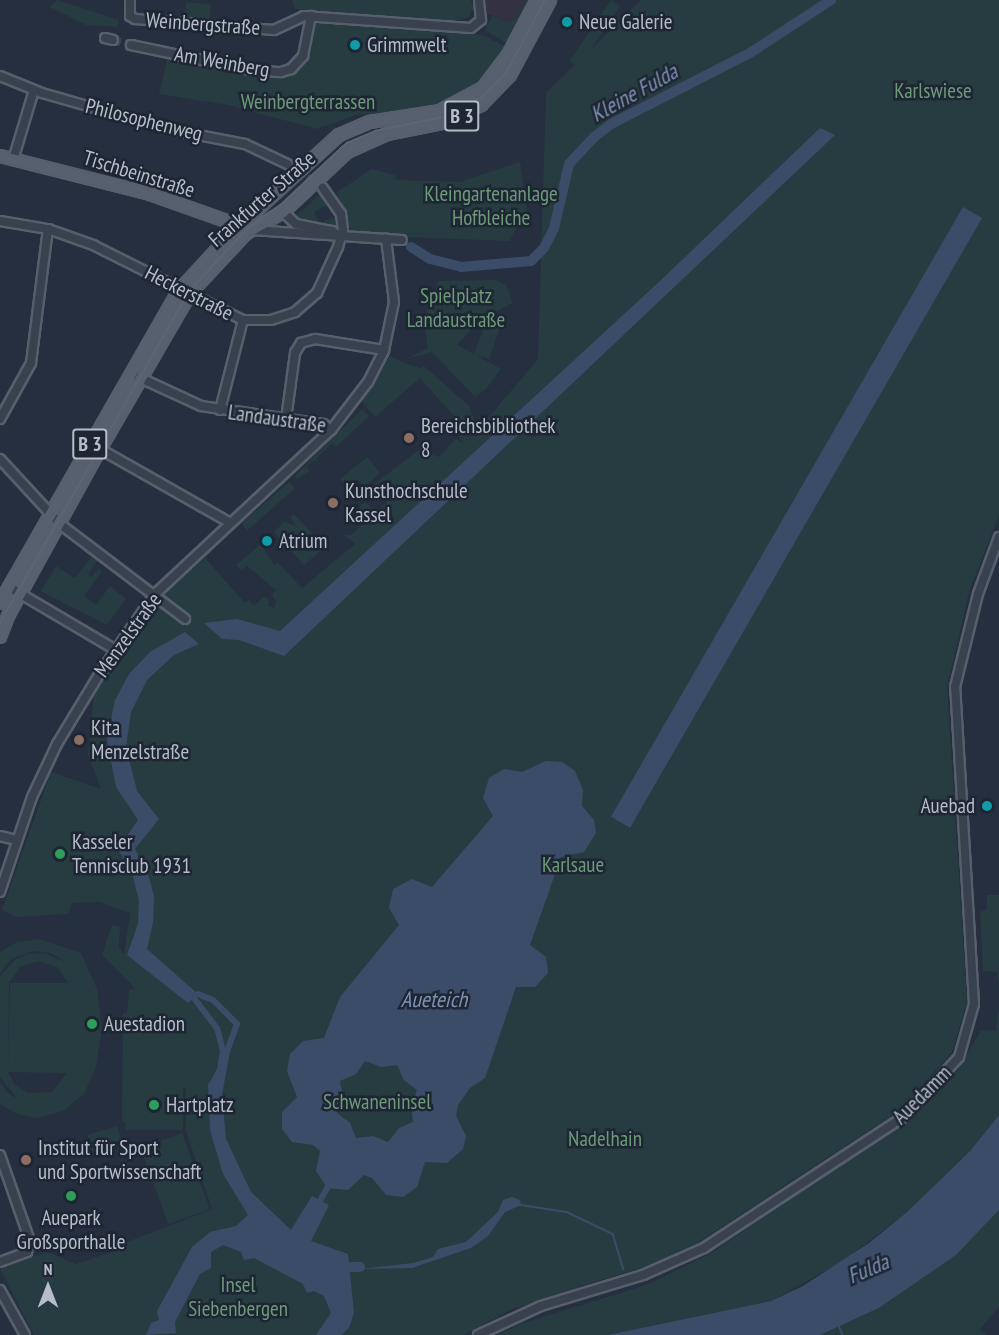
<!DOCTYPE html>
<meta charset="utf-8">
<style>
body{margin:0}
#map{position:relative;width:999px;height:1335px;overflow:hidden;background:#252f3f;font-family:"PT Sans Narrow",sans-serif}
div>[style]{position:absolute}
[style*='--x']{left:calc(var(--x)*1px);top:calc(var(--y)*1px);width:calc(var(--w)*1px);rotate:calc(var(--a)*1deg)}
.medical>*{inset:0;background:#343140}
.green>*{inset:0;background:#273c40;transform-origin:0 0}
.water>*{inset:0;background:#3b4c68;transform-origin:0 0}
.stream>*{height:1.5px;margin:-0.75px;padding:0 0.75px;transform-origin:0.75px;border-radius:0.75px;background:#3b4c68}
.canal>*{height:6px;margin:-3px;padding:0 3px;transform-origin:3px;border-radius:3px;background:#3b4c68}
.river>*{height:10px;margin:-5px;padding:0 5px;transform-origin:5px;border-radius:5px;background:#3b4c68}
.minor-tunnel>*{height:8px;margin-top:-4px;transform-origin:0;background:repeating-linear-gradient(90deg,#3b4454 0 8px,transparent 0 12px)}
.roads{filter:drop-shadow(2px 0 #575f6d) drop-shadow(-2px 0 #575f6d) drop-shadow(0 2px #575f6d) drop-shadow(0 -2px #575f6d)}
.minor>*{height:8px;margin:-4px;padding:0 4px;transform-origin:4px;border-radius:4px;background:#39414f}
.major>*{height:10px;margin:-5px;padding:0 5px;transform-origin:5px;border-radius:5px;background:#57606f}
.tram>*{height:1.5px;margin:-0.75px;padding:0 0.75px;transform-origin:0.75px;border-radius:0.75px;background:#5b6576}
.dots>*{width:16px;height:16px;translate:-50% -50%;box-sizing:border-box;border:3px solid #1e2634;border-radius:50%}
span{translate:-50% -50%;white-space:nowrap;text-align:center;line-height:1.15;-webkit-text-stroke:5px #1e2634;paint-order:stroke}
.shield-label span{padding:2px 4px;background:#1e2634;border:2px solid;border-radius:4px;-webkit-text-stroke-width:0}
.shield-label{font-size:20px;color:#b6bcca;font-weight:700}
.poi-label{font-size:21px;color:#b6bcca}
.left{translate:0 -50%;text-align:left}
.right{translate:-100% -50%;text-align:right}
.street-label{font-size:21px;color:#b6bcca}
.park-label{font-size:21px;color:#6d9a79}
.water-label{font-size:22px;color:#7d91b1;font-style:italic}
.north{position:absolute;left:18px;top:1257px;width:60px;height:60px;-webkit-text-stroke:4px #1e2634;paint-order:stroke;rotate:0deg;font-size:16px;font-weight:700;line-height:24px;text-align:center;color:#b6bcca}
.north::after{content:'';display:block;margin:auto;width:21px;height:27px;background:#b6bcca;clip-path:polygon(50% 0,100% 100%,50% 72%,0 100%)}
</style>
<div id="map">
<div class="medical">
<div style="clip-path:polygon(482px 0,526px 0,515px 19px,508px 22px,486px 13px)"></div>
</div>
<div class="green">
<div style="clip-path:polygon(57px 0,119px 20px,117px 27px,86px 25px,50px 7px)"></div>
<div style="clip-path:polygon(292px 0,471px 0,473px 8px,469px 17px,454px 21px,295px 9px)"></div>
<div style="clip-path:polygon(526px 0,531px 0,508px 44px,485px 30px,492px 16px,508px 22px,515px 19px)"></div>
<div style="left:611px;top:0;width:11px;height:74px;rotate:34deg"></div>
<div style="clip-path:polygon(641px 0,999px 0,999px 515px,969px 592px,947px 687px,967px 1002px,952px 1052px,900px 1110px,694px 1245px,644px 1267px,577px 1287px,578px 1292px,514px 1308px,463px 1335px,34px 1335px,0 1269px,47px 1252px,76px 1264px,127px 1247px,127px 1242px,212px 1209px,186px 1131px,186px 1087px,183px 1088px,183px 1130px,126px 1130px,125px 1122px,122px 1121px,123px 1013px,127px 1013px,129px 990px,136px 989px,102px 955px,112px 925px,120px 927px,119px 947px,124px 955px,130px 913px,100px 902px,72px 903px,68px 914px,16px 917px,2px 910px,51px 772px,101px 789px,88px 755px,94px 693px,166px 592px,205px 558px,245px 603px,249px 600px,254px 606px,264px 596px,269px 600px,268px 606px,274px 608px,276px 601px,271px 595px,276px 590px,247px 566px,241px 570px,236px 565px,261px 544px,274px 565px,278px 563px,302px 588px,355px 544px,344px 535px,351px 535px,365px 522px,357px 512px,361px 505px,365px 502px,375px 512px,387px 502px,374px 484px,419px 450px,439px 457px,456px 439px,464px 443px,458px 436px,466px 429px,420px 378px,375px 417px,361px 401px,385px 353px,404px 363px,420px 368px,424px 366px,469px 406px,478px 430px,538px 359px,546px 93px)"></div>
<div style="left:186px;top:2px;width:25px;height:16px;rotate:5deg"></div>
<div style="clip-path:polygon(313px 23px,482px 35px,508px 48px,489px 77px,457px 99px,388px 115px,359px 114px,317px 129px,228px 105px,159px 94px,168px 56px,259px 76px,291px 73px)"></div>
<div style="clip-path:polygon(520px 162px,527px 211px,509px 241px,356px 235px,349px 227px,337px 192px,372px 169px,395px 175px,397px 180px,460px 182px)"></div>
<div style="clip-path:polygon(322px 192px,330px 204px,314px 212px,320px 223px,336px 216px,337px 226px,299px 220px,295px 217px)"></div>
<div style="clip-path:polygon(496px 280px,506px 285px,513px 303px,480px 320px,457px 345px,474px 354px,486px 323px,500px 328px,489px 359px,476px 355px,501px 369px,486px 389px,475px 397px,432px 352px,406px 359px,428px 348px,424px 319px,439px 281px)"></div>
<div style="clip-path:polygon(362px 409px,369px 416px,336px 447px,332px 443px,326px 449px,329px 453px,325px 450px,316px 459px,319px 463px,314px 460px,306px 467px,310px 471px,297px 479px,295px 476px)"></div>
<div style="clip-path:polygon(367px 457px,380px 473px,364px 487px,359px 481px,349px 488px,340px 479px)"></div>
<div style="left:289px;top:482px;width:9px;height:63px;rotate:49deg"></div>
<div style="clip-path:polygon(294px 514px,325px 547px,304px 565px,274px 532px,284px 522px,296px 526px,290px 517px)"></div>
<div style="clip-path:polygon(92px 556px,98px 560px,88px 574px,92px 577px,99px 568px,102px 571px,84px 596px,96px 605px,110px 586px,126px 599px,107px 625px,41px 591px,56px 566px,75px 578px)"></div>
<div style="clip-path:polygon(987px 895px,999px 895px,999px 988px,997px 972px,983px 971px,980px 912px,987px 909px)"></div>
<div style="clip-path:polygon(evenodd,39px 939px,81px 953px,97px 989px,102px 1028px,96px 1067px,84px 1094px,63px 1111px,37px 1118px,17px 1114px,0 1104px,0 1082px,9px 1094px,17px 1098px,0 1077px,0 976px,16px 959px,27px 954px,44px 953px,68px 963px,50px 953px,33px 951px,11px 959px,0 973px,0 952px,17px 942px,39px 939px,38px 961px,57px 967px,68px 983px,10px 983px,8px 1072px,9px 983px,20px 967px,38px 961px,39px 939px,68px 985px,67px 1073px,52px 1092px,28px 1093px,15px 1085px,8px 1072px,67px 1073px,68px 985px)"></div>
<div style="clip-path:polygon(999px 1007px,999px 1115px,970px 1151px,907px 1212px,843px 1261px,771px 1301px,733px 1309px,608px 1335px,498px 1335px,523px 1323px,646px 1285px,710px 1254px,922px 1109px,959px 1069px,981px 1030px,996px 1031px)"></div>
<div style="left:117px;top:1126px;width:17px;height:31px;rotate:73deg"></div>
<div style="left:182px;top:1133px;width:81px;height:44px;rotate:70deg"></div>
<div style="clip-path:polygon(999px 1210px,999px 1307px,980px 1329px,986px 1335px,820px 1335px,879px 1308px,956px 1255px)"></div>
</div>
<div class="water">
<div style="clip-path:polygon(820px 128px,835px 135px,284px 656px,239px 640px,222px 639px,204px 623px,237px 619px,280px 631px,660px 281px)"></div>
<div style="left:963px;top:207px;width:22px;height:704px;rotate:30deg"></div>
<div style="clip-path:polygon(185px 632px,199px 644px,174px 655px,147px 680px,131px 712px,126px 747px,137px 791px,159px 819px,135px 849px,147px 870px,154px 896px,153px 923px,147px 949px,198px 994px,188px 1003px,127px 955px,138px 924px,139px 900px,132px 873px,118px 849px,138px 820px,116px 787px,107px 739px,115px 700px,129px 674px,150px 652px)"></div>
<div style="clip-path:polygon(evenodd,546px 761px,562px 762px,575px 771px,583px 790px,582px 806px,594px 820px,596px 833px,584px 852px,561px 857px,530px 945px,546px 957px,548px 973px,535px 987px,516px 987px,485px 1078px,470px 1088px,458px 1105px,456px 1116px,466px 1136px,463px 1149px,447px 1163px,425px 1162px,417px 1187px,403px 1197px,386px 1195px,372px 1178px,364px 1175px,348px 1190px,327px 1188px,316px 1171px,320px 1151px,313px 1145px,292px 1142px,282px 1129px,282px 1112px,297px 1097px,287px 1071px,290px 1054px,303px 1041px,324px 1038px,340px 997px,399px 925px,389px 908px,393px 889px,412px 879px,432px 887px,493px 816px,483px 798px,489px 778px,504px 769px,522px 772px,546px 761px,365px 1061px,381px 1067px,397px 1065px,404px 1080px,417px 1090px,411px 1106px,413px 1122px,399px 1128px,388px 1142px,373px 1136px,356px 1138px,350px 1123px,337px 1113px,343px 1097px,340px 1081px,356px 1074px,365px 1061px)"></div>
<div style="clip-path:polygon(220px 1050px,230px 1051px,222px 1095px,226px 1139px,251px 1192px,291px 1230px,312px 1196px,329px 1205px,311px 1241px,348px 1254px,354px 1313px,349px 1328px,341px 1335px,316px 1335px,331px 1313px,324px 1296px,314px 1291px,307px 1293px,303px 1284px,254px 1258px,244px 1260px,241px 1252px,223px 1245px,211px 1252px,211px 1268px,200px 1274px,175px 1322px,176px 1333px,146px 1335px,151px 1323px,159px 1320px,157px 1311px,192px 1247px,210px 1232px,236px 1226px,248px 1215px,223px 1174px,210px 1130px,208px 1085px,217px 1069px)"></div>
<div style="clip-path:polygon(999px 1115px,999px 1210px,956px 1255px,879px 1308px,820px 1335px,608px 1335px,771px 1301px,803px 1286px,869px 1243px,907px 1212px,970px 1151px)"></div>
<div style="clip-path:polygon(512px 1197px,520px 1200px,521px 1205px,505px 1212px,488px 1236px,471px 1248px,412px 1268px,360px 1269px,413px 1263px,433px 1257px,438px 1249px,466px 1242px,498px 1212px,503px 1200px)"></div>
</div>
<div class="stream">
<div style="--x:521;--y:1205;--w:47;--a:8.7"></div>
<div style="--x:567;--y:1212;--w:51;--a:25.6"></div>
<div style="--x:613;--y:1234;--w:37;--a:73"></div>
<div style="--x:839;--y:1326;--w:10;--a:66"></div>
</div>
<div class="canal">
<div style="--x:198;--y:994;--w:16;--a:22"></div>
<div style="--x:213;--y:1000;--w:34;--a:45"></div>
<div style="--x:237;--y:1024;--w:29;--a:110"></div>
<div style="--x:194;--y:998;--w:38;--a:53"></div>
<div style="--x:217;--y:1028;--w:24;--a:75"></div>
<div style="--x:321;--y:1199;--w:13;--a:-61"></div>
</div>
<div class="river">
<div style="--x:411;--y:247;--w:22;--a:32"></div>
<div style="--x:430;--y:259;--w:32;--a:14"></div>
<div style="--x:461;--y:267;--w:70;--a:-4.9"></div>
<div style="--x:531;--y:261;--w:18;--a:-45"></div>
<div style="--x:544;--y:248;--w:22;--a:-63"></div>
<div style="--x:554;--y:228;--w:66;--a:-76.8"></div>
<div style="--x:569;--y:164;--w:37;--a:-47"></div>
<div style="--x:594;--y:137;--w:21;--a:-37"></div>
<div style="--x:611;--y:124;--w:156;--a:-27.1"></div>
<div style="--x:750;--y:53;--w:97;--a:-33.2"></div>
<div style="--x:349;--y:1267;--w:11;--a:0"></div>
</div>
<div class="minor-tunnel">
<div style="--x:113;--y:40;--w:19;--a:16"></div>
<div style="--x:287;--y:164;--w:37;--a:33"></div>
</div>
<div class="roads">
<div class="minor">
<div style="--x:130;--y:0;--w:16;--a:90"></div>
<div style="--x:130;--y:16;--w:6;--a:31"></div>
<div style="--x:135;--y:19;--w:139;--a:4.5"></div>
<div style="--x:274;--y:30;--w:33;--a:-25"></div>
<div style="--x:304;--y:16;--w:167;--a:4.1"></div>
<div style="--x:471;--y:28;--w:13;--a:-39"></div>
<div style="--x:481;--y:20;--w:20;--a:-96"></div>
<div style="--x:105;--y:38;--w:8;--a:14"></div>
<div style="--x:131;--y:45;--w:122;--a:11.9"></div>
<div style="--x:250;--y:70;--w:31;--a:4"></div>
<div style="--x:281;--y:72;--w:10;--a:-17"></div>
<div style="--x:291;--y:69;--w:18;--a:-47"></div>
<div style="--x:303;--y:56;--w:41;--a:-78.7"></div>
<div style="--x:0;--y:76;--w:45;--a:22"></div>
<div style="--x:42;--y:93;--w:135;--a:15.9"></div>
<div style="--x:172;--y:130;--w:74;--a:10.9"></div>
<div style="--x:245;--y:144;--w:47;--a:25.5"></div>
<div style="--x:13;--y:160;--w:73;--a:-73.3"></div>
<div style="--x:283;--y:212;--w:18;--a:43"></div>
<div style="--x:296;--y:224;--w:37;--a:11"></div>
<div style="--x:332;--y:231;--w:11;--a:34"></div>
<div style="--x:0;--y:221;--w:49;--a:9.5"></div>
<div style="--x:48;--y:229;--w:48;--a:19.6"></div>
<div style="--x:93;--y:245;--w:168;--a:26.6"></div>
<div style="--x:243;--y:320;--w:28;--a:0"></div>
<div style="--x:271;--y:320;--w:25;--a:-18"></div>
<div style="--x:295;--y:312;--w:29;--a:-41"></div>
<div style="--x:317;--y:293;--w:51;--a:-65.5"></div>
<div style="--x:338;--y:247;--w:18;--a:-74"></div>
<div style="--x:343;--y:230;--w:16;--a:-97"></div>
<div style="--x:341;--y:214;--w:32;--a:-125"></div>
<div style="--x:252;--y:230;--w:150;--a:3.8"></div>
<div style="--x:136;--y:376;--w:72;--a:24.8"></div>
<div style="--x:201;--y:406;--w:123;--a:8.4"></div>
<div style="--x:323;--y:424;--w:10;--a:37"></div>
<div style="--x:220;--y:410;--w:93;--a:-75.7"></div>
<div style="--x:0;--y:419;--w:64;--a:-61"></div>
<div style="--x:31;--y:363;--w:135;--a:-82.8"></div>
<div style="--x:286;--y:419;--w:67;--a:-82.2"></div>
<div style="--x:295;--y:353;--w:12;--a:-59"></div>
<div style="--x:301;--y:343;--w:15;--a:-16"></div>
<div style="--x:315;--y:339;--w:70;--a:9.1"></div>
<div style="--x:100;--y:449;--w:150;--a:29.6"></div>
<div style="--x:0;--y:459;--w:88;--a:47.3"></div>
<div style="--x:60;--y:524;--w:157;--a:37.2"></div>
<div style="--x:9;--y:587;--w:124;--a:30.5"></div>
<div style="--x:0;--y:836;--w:16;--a:14"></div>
<div style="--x:0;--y:892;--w:100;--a:-71.4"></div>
<div style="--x:32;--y:797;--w:59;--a:-64.7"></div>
<div style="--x:57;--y:744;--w:83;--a:-58.8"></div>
<div style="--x:100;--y:673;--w:96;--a:-55.2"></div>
<div style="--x:155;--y:594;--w:241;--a:-43"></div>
<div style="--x:331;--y:430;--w:61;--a:-52.4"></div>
<div style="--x:368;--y:382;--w:36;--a:-63"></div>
<div style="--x:384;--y:350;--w:49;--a:-78.2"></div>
<div style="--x:394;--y:302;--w:64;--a:-97.2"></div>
<div style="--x:0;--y:1155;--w:91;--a:70.8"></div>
<div style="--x:30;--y:1241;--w:11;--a:105"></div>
<div style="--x:27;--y:1252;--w:29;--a:160"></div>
<div style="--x:0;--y:1290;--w:51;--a:60.9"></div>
<div style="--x:478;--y:1335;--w:69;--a:-24.7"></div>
<div style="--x:541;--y:1306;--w:107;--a:-16.9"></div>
<div style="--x:643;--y:1275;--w:67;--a:-23.9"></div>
<div style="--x:704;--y:1248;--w:237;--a:-33.3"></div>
<div style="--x:902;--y:1118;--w:83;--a:-46.9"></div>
<div style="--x:959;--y:1057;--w:55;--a:-74.2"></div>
<div style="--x:974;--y:1004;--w:318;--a:-93.4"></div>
<div style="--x:955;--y:687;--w:96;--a:-76.1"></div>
<div style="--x:978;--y:594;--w:61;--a:-69.8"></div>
</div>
<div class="major">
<div style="--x:0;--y:156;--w:155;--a:14.2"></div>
<div style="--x:150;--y:194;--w:99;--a:19.5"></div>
<div style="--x:0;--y:603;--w:358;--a:-60.2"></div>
<div style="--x:178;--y:292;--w:90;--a:-47.3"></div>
<div style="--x:239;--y:226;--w:135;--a:-42.3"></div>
<div style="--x:339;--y:135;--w:34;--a:-23"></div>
<div style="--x:370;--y:122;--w:71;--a:-8.9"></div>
<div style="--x:440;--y:111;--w:49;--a:-28.1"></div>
<div style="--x:483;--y:88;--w:41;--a:-52.9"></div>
<div style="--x:508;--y:55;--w:62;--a:-62.2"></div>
<div style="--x:0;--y:637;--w:25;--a:-69"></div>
<div style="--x:9;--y:614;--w:188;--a:-61.1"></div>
<div style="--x:100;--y:449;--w:181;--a:-59.9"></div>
<div style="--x:191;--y:292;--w:79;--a:-47"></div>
<div style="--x:245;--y:234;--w:44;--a:-30.1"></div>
<div style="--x:283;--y:212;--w:88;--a:-43.2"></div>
<div style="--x:347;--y:152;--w:44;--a:-24.2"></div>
<div style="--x:387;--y:134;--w:56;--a:-11.3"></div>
<div style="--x:442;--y:123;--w:43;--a:-24.8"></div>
<div style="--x:481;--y:105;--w:42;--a:-46"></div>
<div style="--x:510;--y:75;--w:85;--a:-61.9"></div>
</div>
</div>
<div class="tram">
<div style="--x:0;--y:623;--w:382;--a:-60.3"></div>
<div style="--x:189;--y:291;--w:86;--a:-46.9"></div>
<div style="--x:248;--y:228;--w:43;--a:-35.5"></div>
<div style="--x:283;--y:203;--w:88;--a:-43.2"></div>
<div style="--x:347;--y:143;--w:30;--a:-23"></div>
<div style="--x:375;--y:131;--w:75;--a:-11.6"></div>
<div style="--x:448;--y:116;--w:38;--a:-29"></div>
<div style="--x:481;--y:98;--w:35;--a:-45"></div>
<div style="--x:506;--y:73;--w:83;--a:-61.9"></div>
</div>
<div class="dots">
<div style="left:567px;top:22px;background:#0f9aa8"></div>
<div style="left:355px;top:45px;background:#0f9aa8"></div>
<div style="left:409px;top:438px;background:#8d6e63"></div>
<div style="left:333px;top:503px;background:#8d6e63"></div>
<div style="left:267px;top:541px;background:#0f9aa8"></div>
<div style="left:79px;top:740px;background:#8d6e63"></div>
<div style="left:987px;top:806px;background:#0f9aa8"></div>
<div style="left:60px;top:854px;background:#2e9e5b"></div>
<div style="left:92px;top:1024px;background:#2e9e5b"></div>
<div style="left:154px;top:1105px;background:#2e9e5b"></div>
<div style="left:26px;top:1160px;background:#8d6e63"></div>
<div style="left:71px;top:1196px;background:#2e9e5b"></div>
</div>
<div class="shield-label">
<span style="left:462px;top:116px">B 3</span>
<span style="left:90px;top:444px">B 3</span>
</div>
<div class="poi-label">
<span class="left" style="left:579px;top:22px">Neue Galerie</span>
<span class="left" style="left:367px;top:45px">Grimmwelt</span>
<span class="left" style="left:421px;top:438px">Bereichsbibliothek<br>8</span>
<span class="left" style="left:345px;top:503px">Kunsthochschule<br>Kassel</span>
<span class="left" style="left:279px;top:541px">Atrium</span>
<span class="left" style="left:91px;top:740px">Kita<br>Menzelstraße</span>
<span class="right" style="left:975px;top:806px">Auebad</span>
<span class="left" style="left:72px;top:854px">Kasseler<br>Tennisclub 1931</span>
<span class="left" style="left:104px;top:1024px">Auestadion</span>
<span class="left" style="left:166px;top:1105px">Hartplatz</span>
<span class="left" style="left:38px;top:1160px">Institut für Sport<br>und Sportwissenschaft</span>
<span style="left:71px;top:1230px">Auepark<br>Großsporthalle</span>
</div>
<div class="street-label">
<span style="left:203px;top:24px;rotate:4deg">Weinbergstraße</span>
<span style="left:222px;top:62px;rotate:10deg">Am Weinberg</span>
<span style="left:144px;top:120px;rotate:14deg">Philosophenweg</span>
<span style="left:139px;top:174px;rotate:17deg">Tischbeinstraße</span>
<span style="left:262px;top:199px;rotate:-41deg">Frankfurter Straße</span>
<span style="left:189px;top:293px;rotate:27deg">Heckerstraße</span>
<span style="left:277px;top:419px;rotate:8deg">Landaustraße</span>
<span style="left:128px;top:635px;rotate:-54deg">Menzelstraße</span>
<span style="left:922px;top:1095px;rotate:-45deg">Auedamm</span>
</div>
<div class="park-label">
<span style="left:933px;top:91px">Karlswiese</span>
<span style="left:308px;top:102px">Weinbergterrassen</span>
<span style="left:491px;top:206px">Kleingartenanlage<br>Hofbleiche</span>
<span style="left:456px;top:308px">Spielplatz<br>Landaustraße</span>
<span style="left:573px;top:865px">Karlsaue</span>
<span style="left:377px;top:1102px">Schwaneninsel</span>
<span style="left:605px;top:1139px">Nadelhain</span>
<span style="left:238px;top:1297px">Insel<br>Siebenbergen</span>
</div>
<div class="water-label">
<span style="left:634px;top:93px;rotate:-29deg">Kleine Fulda</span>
<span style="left:434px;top:1000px">Aueteich</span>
<span style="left:868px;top:1269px;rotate:-23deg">Fulda</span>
</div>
<div class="north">N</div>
</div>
